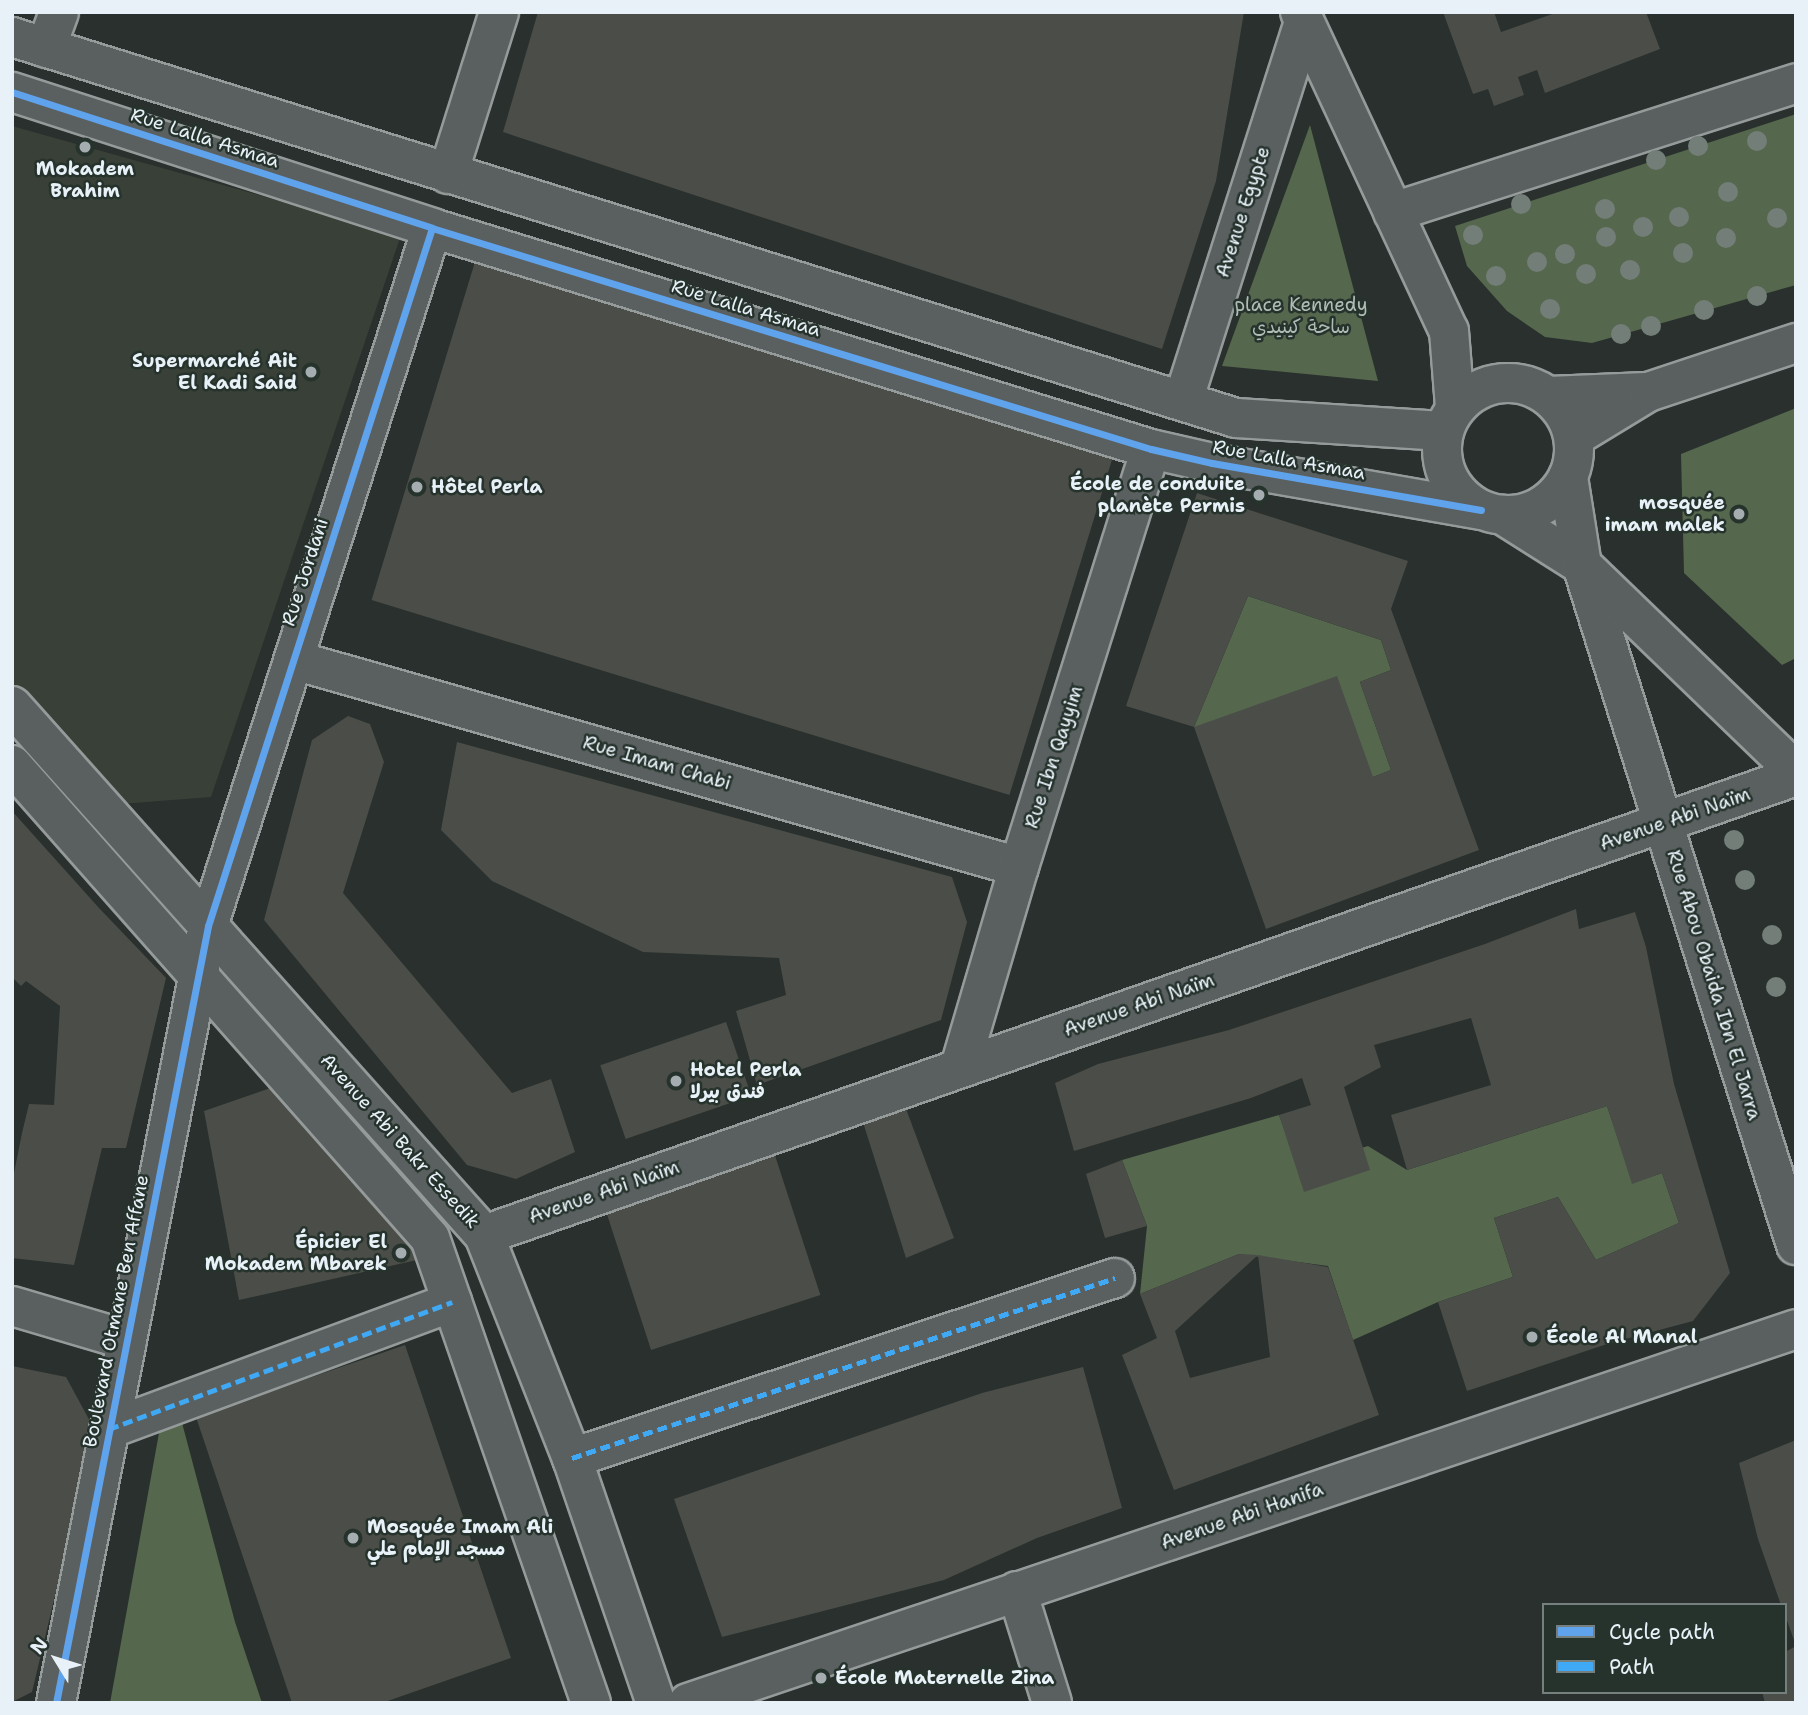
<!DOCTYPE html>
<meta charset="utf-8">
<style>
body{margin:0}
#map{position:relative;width:1808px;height:1715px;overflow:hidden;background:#29302d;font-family:"Shantell Sans","Playpen Sans Arabic",sans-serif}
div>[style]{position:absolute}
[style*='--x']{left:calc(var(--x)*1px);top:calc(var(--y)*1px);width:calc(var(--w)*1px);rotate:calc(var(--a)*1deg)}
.built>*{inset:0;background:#394037}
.green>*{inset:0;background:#55674d}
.building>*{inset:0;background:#4b4d48;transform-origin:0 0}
.roads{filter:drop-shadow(2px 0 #959a9a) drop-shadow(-2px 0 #959a9a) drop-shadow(0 2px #959a9a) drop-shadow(0 -2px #959a9a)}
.minor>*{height:38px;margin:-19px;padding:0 19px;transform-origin:19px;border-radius:19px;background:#5a6060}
.minor>.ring{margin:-19px;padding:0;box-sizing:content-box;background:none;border:38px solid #5a6060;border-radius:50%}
.quiet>*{height:5px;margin-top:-2.5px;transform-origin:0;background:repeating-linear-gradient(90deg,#3fa9f5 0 10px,transparent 0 15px)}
.cycleway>*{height:7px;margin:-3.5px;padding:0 3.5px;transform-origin:3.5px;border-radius:3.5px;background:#60a3ed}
.trees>*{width:20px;height:20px;margin:-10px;border-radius:50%;background:#737e78}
.dots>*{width:19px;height:19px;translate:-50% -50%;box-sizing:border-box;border:4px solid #26332d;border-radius:50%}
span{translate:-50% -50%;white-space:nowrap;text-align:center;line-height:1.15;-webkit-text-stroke:5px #26332d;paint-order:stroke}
.street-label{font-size:19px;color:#e8f1f8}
.poi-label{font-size:19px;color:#e8f1f8;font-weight:700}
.right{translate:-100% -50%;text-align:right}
.left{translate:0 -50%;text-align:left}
.park-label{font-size:19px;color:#b0bdb6}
.frame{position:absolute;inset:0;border:14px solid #e8f1f8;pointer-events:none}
.legend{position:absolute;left:1542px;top:1603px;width:245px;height:91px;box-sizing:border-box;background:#26332d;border:2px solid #747f7e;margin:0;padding:9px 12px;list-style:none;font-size:21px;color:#e8f1f8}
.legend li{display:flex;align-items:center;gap:14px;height:35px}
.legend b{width:35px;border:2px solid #747f7e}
.north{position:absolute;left:21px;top:1624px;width:70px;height:70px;-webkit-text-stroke:5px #26332d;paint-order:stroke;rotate:308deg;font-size:19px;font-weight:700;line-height:28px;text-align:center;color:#e8f1f8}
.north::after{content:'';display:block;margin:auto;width:24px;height:32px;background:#e8f1f8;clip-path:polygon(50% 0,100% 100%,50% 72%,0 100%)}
</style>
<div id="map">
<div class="built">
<div style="clip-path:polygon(12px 126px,401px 235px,211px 797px,121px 804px,12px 685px)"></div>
</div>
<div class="green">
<div style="clip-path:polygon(1796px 114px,1796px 285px,1592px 343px,1545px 337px,1507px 311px,1467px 266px,1455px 226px)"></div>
<div style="clip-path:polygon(1310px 125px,1378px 381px,1222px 366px)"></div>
<div style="clip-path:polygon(1796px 408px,1796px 658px,1782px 665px,1684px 573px,1681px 454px)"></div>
<div style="clip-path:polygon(1248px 596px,1381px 640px,1391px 670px,1360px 682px,1391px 770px,1373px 777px,1194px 727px)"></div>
<div style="clip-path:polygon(1607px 1106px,1633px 1183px,1662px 1173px,1679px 1223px,1596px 1260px,1558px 1197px,1494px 1218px,1513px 1277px,1438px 1302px,1353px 1340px,1328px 1266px,1239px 1254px,1140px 1294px,1147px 1226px,1122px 1160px,1279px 1115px,1298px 1166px,1368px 1146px,1407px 1170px)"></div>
<div style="clip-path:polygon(181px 1419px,235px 1622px,262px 1703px,110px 1703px,161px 1422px)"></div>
</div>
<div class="building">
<div style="clip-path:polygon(538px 12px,1244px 12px,1216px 181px,1162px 349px,503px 132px)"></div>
<div style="clip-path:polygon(1443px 12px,1494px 12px,1501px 32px,1558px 12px,1646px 12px,1660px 49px,1545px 93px,1537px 70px,1518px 77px,1524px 95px,1494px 106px,1488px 89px,1473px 94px)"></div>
<div style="left:478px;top:252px;width:667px;height:364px;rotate:17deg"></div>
<div style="clip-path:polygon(1197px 493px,1408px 561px,1391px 609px,1479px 850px,1266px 929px,1194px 727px,1337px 676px,1373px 777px,1391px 770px,1360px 682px,1391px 670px,1381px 640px,1248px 596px,1194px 727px,1126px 706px)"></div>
<div style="clip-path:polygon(348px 716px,370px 724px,384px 762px,343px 893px,512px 1093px,551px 1079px,575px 1152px,516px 1179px,467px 1165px,264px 920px,312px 740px)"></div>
<div style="clip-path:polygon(457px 742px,952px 877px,967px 922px,941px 1020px,757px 1085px,736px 1011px,786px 995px,779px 958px,643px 952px,492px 881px,441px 830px)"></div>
<div style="clip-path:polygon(12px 811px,99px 908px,166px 978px,126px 1148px,102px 1148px,74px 1265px,12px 1258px,12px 1183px,22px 1133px,29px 1104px,54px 1105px,60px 1006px,26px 981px,21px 986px,12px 977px)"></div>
<div style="clip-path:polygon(1576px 909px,1579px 929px,1635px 912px,1646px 947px,1674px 1084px,1730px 1273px,1693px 1321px,1607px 1344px,1467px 1391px,1438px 1302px,1513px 1277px,1494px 1218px,1558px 1197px,1596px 1260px,1679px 1223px,1662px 1173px,1632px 1184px,1607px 1106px,1407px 1170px,1391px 1115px,1491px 1085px,1471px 1018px,1374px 1045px,1381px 1067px,1344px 1087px,1370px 1170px,1304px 1192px,1279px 1115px,1311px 1105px,1302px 1078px,1251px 1098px,1074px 1151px,1055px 1083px,1098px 1064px,1229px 1030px,1485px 944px)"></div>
<div style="left:726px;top:1022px;width:78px;height:133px;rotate:71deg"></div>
<div style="clip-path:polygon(276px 1086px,398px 1211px,417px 1260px,239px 1300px,204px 1111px)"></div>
<div style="clip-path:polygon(902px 1098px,954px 1238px,906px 1258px,861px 1116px)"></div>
<div style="left:770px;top:1140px;width:163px;height:178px;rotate:72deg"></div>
<div style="clip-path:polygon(1122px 1160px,1147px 1226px,1105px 1238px,1086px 1174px)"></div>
<div style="clip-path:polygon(1239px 1254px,1258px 1255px,1175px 1331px,1190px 1378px,1270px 1357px,1258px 1255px,1328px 1267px,1379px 1415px,1174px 1490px,1122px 1355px,1157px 1338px,1140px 1294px)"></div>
<div style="clip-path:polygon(405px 1345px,511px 1658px,382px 1703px,292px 1703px,196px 1417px)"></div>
<div style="clip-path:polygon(12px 1366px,66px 1377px,91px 1423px,64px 1558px,32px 1692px,12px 1702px)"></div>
<div style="clip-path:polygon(1083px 1367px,1122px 1508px,1037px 1538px,944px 1580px,722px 1637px,674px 1499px,982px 1393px)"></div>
<div style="clip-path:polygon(1796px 1440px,1796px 1643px,1795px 1643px,1785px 1615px,1785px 1605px,1781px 1605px,1758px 1539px,1739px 1463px)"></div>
<div style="clip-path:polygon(1796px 1646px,1796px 1703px,1765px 1703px,1762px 1692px,1785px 1692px,1785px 1652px)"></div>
</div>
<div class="roads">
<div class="minor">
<div style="--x:1300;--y:12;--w:352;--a:65"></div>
<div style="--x:1449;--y:331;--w:77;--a:85.5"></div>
<div style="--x:12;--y:37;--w:1282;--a:17.29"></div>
<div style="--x:1236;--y:418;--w:208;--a:3.6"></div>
<div style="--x:46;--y:48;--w:38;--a:-70"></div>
<div style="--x:12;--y:92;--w:441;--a:17.9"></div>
<div style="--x:432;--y:228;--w:752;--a:17.09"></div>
<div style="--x:1151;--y:449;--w:63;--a:12.9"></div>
<div style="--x:1212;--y:463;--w:273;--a:9.9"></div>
<div style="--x:448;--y:174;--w:170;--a:-72.5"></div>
<div style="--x:1393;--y:212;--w:423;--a:-17.7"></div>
<div class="ring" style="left:1442px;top:383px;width:94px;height:94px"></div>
<div style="--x:1548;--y:396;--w:98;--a:-2.3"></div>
<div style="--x:1183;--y:401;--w:398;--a:-72.3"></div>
<div style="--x:1574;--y:437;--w:87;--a:-31.3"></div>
<div style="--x:1648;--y:392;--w:156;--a:-18.3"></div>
<div style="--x:1568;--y:477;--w:89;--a:81"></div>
<div style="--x:1582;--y:565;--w:713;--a:72.53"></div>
<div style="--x:1503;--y:515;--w:93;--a:32.3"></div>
<div style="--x:1582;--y:565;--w:298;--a:44"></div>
<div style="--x:294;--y:660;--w:754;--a:15.93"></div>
<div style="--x:12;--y:706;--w:709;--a:48.26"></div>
<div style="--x:484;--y:1235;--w:240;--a:68.5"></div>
<div style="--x:572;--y:1458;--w:259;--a:71.1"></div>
<div style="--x:12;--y:765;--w:631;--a:48.53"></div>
<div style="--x:430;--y:1238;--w:492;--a:70.9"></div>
<div style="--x:960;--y:1067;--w:209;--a:-73.6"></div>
<div style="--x:1019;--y:867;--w:438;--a:-72.5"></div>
<div style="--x:484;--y:1235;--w:1390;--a:-19.28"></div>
<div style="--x:12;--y:1306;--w:120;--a:16.5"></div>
<div style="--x:109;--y:1429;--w:366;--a:-20.3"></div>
<div style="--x:572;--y:1458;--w:572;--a:-18.34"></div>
<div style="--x:1017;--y:1591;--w:117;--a:72.6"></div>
<div style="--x:56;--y:1703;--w:792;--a:-78.93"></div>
<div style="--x:208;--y:926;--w:733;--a:-72.21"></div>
<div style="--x:688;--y:1703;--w:1169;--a:-18.65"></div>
</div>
</div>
<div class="quiet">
<div style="--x:109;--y:1429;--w:366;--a:-20.3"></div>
<div style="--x:572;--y:1458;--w:572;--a:-18.34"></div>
</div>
<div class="cycleway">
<div style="--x:12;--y:92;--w:441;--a:17.9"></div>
<div style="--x:432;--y:228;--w:752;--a:17.09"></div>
<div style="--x:1151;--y:449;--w:63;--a:12.9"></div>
<div style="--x:1212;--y:463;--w:273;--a:9.9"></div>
<div style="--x:56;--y:1703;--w:792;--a:-78.93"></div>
<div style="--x:208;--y:926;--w:733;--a:-72.21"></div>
</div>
<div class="trees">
<div style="left:1757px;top:141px"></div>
<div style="left:1698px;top:146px"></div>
<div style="left:1656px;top:160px"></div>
<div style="left:1728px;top:192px"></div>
<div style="left:1521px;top:204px"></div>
<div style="left:1605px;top:209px"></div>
<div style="left:1679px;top:217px"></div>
<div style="left:1777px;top:218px"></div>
<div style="left:1643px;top:227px"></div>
<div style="left:1473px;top:235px"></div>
<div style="left:1606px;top:237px"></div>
<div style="left:1726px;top:238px"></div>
<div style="left:1683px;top:253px"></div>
<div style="left:1565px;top:254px"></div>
<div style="left:1537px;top:262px"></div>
<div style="left:1630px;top:270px"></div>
<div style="left:1586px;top:274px"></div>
<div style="left:1496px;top:276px"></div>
<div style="left:1757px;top:296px"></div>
<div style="left:1550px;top:309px"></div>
<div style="left:1704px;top:310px"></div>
<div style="left:1651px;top:326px"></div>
<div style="left:1621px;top:334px"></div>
<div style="left:1734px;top:840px"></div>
<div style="left:1745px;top:880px"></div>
<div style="left:1772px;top:935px"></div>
<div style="left:1776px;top:987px"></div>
</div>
<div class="dots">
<div style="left:85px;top:147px;background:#a5adb1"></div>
<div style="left:311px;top:372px;background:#a5adb1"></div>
<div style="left:417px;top:487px;background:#a5adb1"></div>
<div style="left:1259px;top:495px;background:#a5adb1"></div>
<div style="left:1739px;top:514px;background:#a5adb1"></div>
<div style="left:676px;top:1081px;background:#a5adb1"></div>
<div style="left:401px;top:1253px;background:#a5adb1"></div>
<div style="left:1532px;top:1337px;background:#a5adb1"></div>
<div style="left:353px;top:1538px;background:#a5adb1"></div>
<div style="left:821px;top:1678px;background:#a5adb1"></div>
</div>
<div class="street-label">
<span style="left:205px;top:138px;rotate:18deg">Rue Lalla Asmaa</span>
<span style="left:1243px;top:212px;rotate:-72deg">Avenue Egypte</span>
<span style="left:746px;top:308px;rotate:17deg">Rue Lalla Asmaa</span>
<span style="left:1289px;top:460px;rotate:10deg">Rue Lalla Asmaa</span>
<span style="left:305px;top:572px;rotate:-72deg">Rue Jordani</span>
<span style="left:1054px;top:757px;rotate:-72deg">Rue Ibn Qayyim</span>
<span style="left:657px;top:763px;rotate:16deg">Rue Imam Chabi</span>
<span style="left:1675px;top:819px;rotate:-19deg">Avenue Abi Naïm</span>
<span style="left:1714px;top:985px;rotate:73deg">Rue Abou Obaida Ibn El Jarra</span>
<span style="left:1139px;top:1005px;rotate:-19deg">Avenue Abi Naïm</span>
<span style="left:400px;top:1141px;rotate:48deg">Avenue Abi Bakr Essedik</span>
<span style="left:604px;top:1192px;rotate:-19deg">Avenue Abi Naïm</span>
<span style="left:116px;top:1311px;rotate:-79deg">Boulevard Otmane Ben Affane</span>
<span style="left:1242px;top:1516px;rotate:-19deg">Avenue Abi Hanifa</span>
</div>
<div class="poi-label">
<span style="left:85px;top:180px">Mokadem<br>Brahim</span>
<span class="right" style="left:297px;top:372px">Supermarché Ait<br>El Kadi Said</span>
<span class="right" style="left:1245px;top:495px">École de conduite<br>planète Permis</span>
<span class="left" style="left:431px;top:487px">Hôtel Perla</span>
<span class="right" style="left:1725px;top:514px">mosquée<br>imam malek</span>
<span class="left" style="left:690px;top:1081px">Hotel Perla<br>فندق بيرلا</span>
<span class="right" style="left:387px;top:1253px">Épicier El<br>Mokadem Mbarek</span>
<span class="left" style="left:1546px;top:1337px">École Al Manal</span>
<span class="left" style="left:367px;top:1538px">Mosquée Imam Ali<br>مسجد الإمام علي</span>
<span class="left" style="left:835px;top:1678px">École Maternelle Zina</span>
</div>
<div class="park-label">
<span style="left:1301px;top:316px">place Kennedy<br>ساحة كينيدي</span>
</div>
<div class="frame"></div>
<ul class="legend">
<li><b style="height:9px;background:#60a3ed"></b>Cycle path</li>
<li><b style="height:9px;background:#3fa9f5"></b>Path</li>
</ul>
<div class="north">N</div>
</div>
